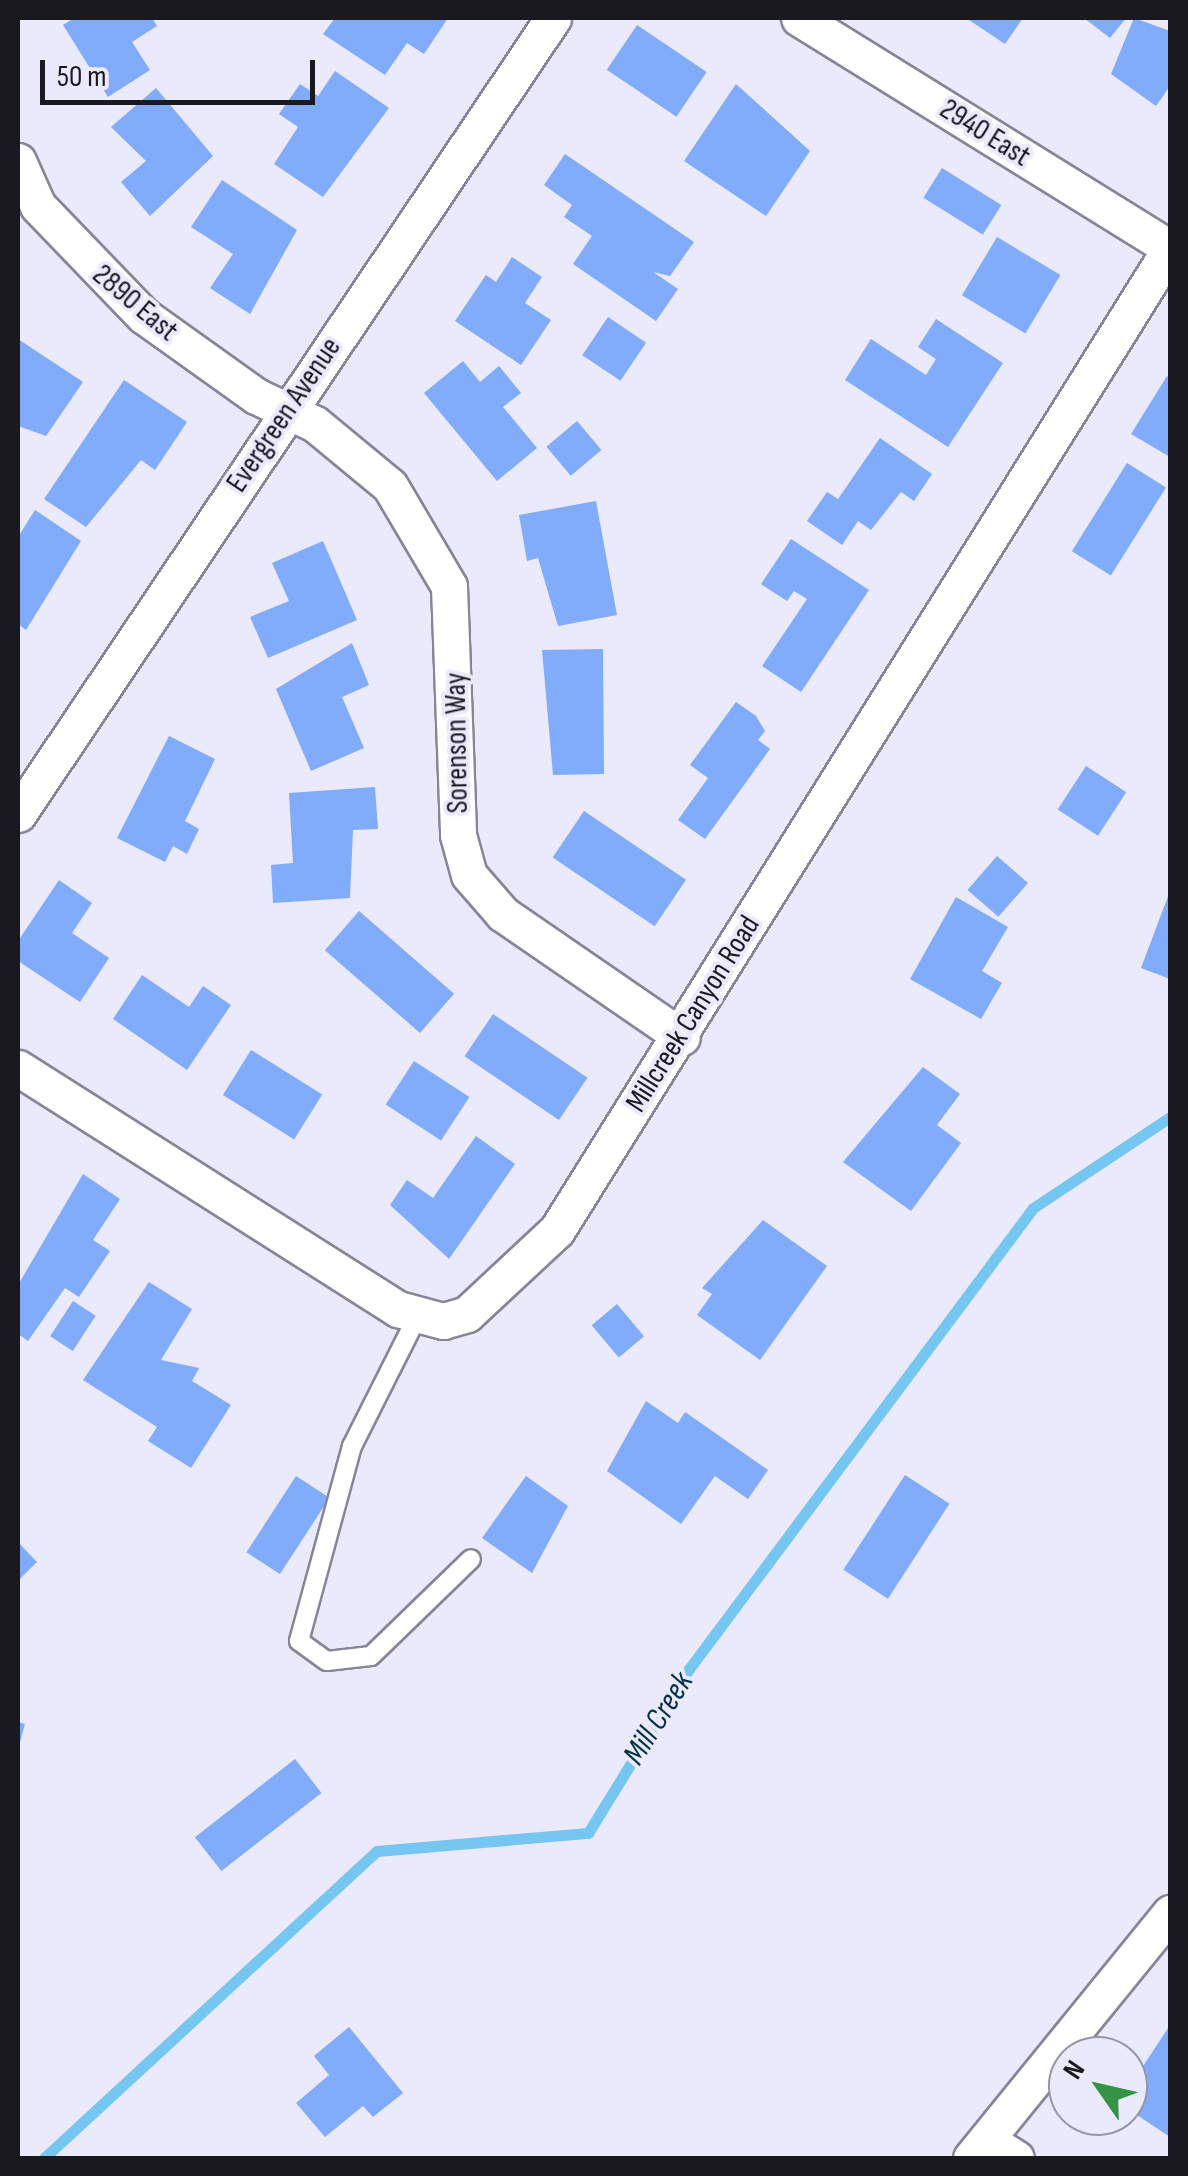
<!DOCTYPE html>
<style>
body{margin:0}
#map{position:relative;width:1188px;height:2176px;overflow:hidden;background:#ebe9fc;font-family:"Sofia Sans Condensed",sans-serif}
div>[style]{position:absolute}
[style*='--x']{left:calc(var(--x)*1px);top:calc(var(--y)*1px);width:calc(var(--w)*1px);rotate:calc(var(--a)*1deg)}
.stream>*{height:11px;margin:-5.5px;padding:0 5.5px;transform-origin:5.5px;border-radius:5.5px;background:#76c6f2}
.building>*{inset:0;background:#81abfb;transform-origin:0 0}
.roads{filter:drop-shadow(2px 0 #878597) drop-shadow(-2px 0 #878597) drop-shadow(0 2px #878597) drop-shadow(0 -2px #878597)}
.lane>*{height:18px;margin:-9px;padding:0 9px;transform-origin:9px;border-radius:9px;background:#fff}
.street>*{height:35px;margin:-17.5px;padding:0 17.5px;transform-origin:17.5px;border-radius:17.5px;background:#fff}
span{translate:-50% -50%;white-space:nowrap;text-align:center;line-height:1.15;-webkit-text-stroke:8px #ebe9fc;paint-order:stroke}
.street-label{font-size:30px;color:#1a1920}
.water-label{font-size:32px;color:#003248;font-style:italic}
.frame{position:absolute;inset:0;border:20px solid #1a1920;pointer-events:none}
.north{position:absolute;left:1048px;top:2036px;width:100px;height:100px;box-sizing:border-box;background:#ebe9fc;border:2px solid #9796a4;border-radius:50%;rotate:304deg;font-size:28px;font-weight:700;line-height:40px;text-align:center;color:#1a1920}
.north::after{content:'';display:block;margin:auto;width:35px;height:45px;background:#349346;clip-path:polygon(50% 0,100% 100%,50% 72%,0 100%)}
.scale{position:absolute;left:40px;top:60px;width:275px;height:45px;box-sizing:border-box;border:5px solid #1a1920;border-top:0;padding-left:12px;font-size:30px;line-height:35px;white-space:nowrap;color:#1a1920;-webkit-text-stroke:8px #ebe9fc;paint-order:stroke}
</style>
<div id="map">
<div class="stream">
<div style="--x:44;--y:2158;--w:453;--a:-42.7"></div>
<div style="--x:377;--y:1851;--w:212;--a:-4.9"></div>
<div style="--x:588;--y:1833;--w:193;--a:-58.4"></div>
<div style="--x:689;--y:1669;--w:575;--a:-53.27"></div>
<div style="--x:1033;--y:1208;--w:164;--a:-33.6"></div>
</div>
<div class="building">
<div style="clip-path:polygon(74px 18px,152px 18px,157px 26px,132px 42px,150px 70px,108px 97px,63px 25px)"></div>
<div style="clip-path:polygon(335px 18px,448px 18px,424px 54px,407px 43px,385px 75px,323px 34px)"></div>
<div style="clip-path:polygon(966px 18px,1023px 18px,1005px 44px)"></div>
<div style="clip-path:polygon(1084px 18px,1126px 18px,1110px 38px)"></div>
<div style="clip-path:polygon(1134px 18px,1170px 31px,1170px 86px,1156px 106px,1111px 74px)"></div>
<div style="left:637px;top:25px;width:84px;height:54px;rotate:34deg"></div>
<div style="clip-path:polygon(335px 71px,389px 108px,323px 197px,274px 164px,298px 127px,279px 114px,300px 84px,318px 96px)"></div>
<div style="clip-path:polygon(736px 84px,810px 151px,766px 216px,684px 161px)"></div>
<div style="clip-path:polygon(156px 88px,213px 156px,150px 216px,121px 182px,146px 161px,111px 127px)"></div>
<div style="clip-path:polygon(565px 154px,694px 242px,670px 276px,653px 272px,678px 289px,656px 321px,573px 264px,592px 236px,564px 217px,572px 205px,544px 185px)"></div>
<div style="left:942px;top:168px;width:70px;height:35px;rotate:32deg"></div>
<div style="clip-path:polygon(222px 180px,297px 230px,250px 314px,210px 288px,233px 254px,191px 227px)"></div>
<div style="left:997px;top:237px;width:74px;height:68px;rotate:31deg"></div>
<div style="clip-path:polygon(512px 257px,542px 277px,525px 303px,551px 320px,521px 365px,455px 321px,486px 275px,496px 282px)"></div>
<div style="left:608px;top:317px;width:46px;height:46px;rotate:34deg"></div>
<div style="clip-path:polygon(936px 319px,1003px 363px,948px 447px,845px 380px,871px 339px,926px 375px,936px 359px,918px 347px)"></div>
<div style="clip-path:polygon(18px 339px,83px 382px,46px 436px,18px 426px)"></div>
<div style="clip-path:polygon(463px 361px,480px 382px,499px 366px,521px 393px,503px 407px,537px 448px,497px 481px,424px 393px)"></div>
<div style="clip-path:polygon(1167px 376px,1170px 378px,1170px 457px,1131px 434px)"></div>
<div style="clip-path:polygon(124px 380px,187px 422px,155px 470px,141px 460px,86px 527px,44px 499px)"></div>
<div style="left:577px;top:421px;width:38px;height:40px;rotate:50deg"></div>
<div style="clip-path:polygon(880px 438px,932px 474px,914px 501px,901px 492px,871px 530px,858px 521px,842px 545px,807px 521px,827px 492px,838px 499px)"></div>
<div style="left:1127px;top:463px;width:46px;height:104px;rotate:32deg"></div>
<div style="clip-path:polygon(596px 501px,617px 615px,558px 626px,538px 558px,527px 561px,519px 515px)"></div>
<div style="clip-path:polygon(35px 510px,81px 541px,26px 630px,18px 624px,18px 537px)"></div>
<div style="clip-path:polygon(791px 539px,869px 590px,801px 692px,762px 666px,807px 599px,794px 591px,787px 601px,761px 584px)"></div>
<div style="clip-path:polygon(323px 541px,357px 620px,268px 658px,250px 617px,289px 601px,272px 563px)"></div>
<div style="clip-path:polygon(352px 643px,369px 685px,342px 697px,364px 748px,311px 771px,276px 689px)"></div>
<div style="clip-path:polygon(603px 649px,604px 774px,553px 775px,542px 650px)"></div>
<div style="clip-path:polygon(736px 702px,756px 716px,765px 731px,758px 740px,770px 749px,705px 839px,678px 820px,708px 778px,690px 765px)"></div>
<div style="clip-path:polygon(169px 736px,215px 759px,185px 821px,199px 829px,187px 854px,173px 846px,165px 862px,117px 838px)"></div>
<div style="left:1086px;top:766px;width:48px;height:52px;rotate:33deg"></div>
<div style="clip-path:polygon(375px 787px,378px 829px,353px 830px,350px 898px,273px 903px,271px 865px,293px 863px,289px 793px)"></div>
<div style="left:584px;top:811px;width:123px;height:56px;rotate:34deg"></div>
<div style="left:997px;top:856px;width:41px;height:45px;rotate:41deg"></div>
<div style="clip-path:polygon(59px 880px,92px 903px,72px 933px,109px 958px,80px 1002px,18px 961px,18px 941px)"></div>
<div style="clip-path:polygon(1170px 891px,1170px 979px,1141px 968px)"></div>
<div style="clip-path:polygon(956px 897px,1008px 927px,982px 971px,1002px 983px,981px 1019px,910px 979px)"></div>
<div style="left:359px;top:911px;width:126px;height:52px;rotate:41deg"></div>
<div style="clip-path:polygon(142px 975px,189px 1007px,203px 986px,231px 1005px,187px 1070px,113px 1019px)"></div>
<div style="left:493px;top:1014px;width:114px;height:51px;rotate:34deg"></div>
<div style="left:251px;top:1050px;width:84px;height:53px;rotate:32deg"></div>
<div style="left:414px;top:1061px;width:66px;height:52px;rotate:33deg"></div>
<div style="clip-path:polygon(923px 1067px,960px 1094px,937px 1125px,961px 1143px,911px 1211px,843px 1162px)"></div>
<div style="clip-path:polygon(476px 1136px,515px 1164px,449px 1259px,390px 1205px,407px 1180px,433px 1198px)"></div>
<div style="clip-path:polygon(83px 1174px,120px 1199px,93px 1240px,110px 1251px,79px 1297px,65px 1288px,28px 1341px,18px 1334px,18px 1285px)"></div>
<div style="clip-path:polygon(763px 1220px,827px 1266px,760px 1360px,697px 1315px,712px 1294px,702px 1288px)"></div>
<div style="clip-path:polygon(149px 1282px,192px 1309px,161px 1360px,199px 1368px,192px 1381px,231px 1405px,191px 1468px,148px 1441px,157px 1427px,83px 1380px)"></div>
<div style="left:73px;top:1301px;width:27px;height:42px;rotate:33deg"></div>
<div style="left:617px;top:1304px;width:42px;height:33px;rotate:50deg"></div>
<div style="clip-path:polygon(646px 1401px,678px 1423px,685px 1412px,768px 1470px,748px 1499px,715px 1476px,681px 1524px,607px 1471px)"></div>
<div style="left:905px;top:1475px;width:53px;height:113px;rotate:33deg"></div>
<div style="left:296px;top:1476px;width:40px;height:91px;rotate:33deg"></div>
<div style="clip-path:polygon(526px 1476px,568px 1506px,532px 1573px,482px 1538px)"></div>
<div style="clip-path:polygon(18px 1542px,37px 1562px,18px 1581px)"></div>
<div style="clip-path:polygon(18px 1722px,25px 1724px,19px 1746px,18px 1746px)"></div>
<div style="left:295px;top:1759px;width:43px;height:127px;rotate:52deg"></div>
<div style="clip-path:polygon(1170px 2025px,1170px 2137px,1128px 2109px,1128px 2089px)"></div>
<div style="clip-path:polygon(349px 2027px,403px 2093px,373px 2117px,363px 2106px,325px 2137px,296px 2103px,329px 2075px,314px 2056px)"></div>
</div>
<div class="roads">
<div class="lane">
<div style="--x:417;--y:1317;--w:144;--a:116.7"></div>
<div style="--x:352;--y:1446;--w:202;--a:105.2"></div>
<div style="--x:299;--y:1641;--w:34;--a:36"></div>
<div style="--x:327;--y:1661;--w:44;--a:-6.5"></div>
<div style="--x:371;--y:1656;--w:139;--a:-44.1"></div>
</div>
<div class="street">
<div style="--x:799;--y:18;--w:437;--a:31.8"></div>
<div style="--x:18;--y:161;--w:49;--a:66"></div>
<div style="--x:38;--y:206;--w:153;--a:46.1"></div>
<div style="--x:144;--y:316;--w:138;--a:35.5"></div>
<div style="--x:256;--y:396;--w:65;--a:25.4"></div>
<div style="--x:315;--y:424;--w:97;--a:39.6"></div>
<div style="--x:390;--y:486;--w:116;--a:59.5"></div>
<div style="--x:449;--y:586;--w:249;--a:87.9"></div>
<div style="--x:458;--y:835;--w:41;--a:74.6"></div>
<div style="--x:469;--y:875;--w:52;--a:48.9"></div>
<div style="--x:503;--y:914;--w:217;--a:34.5"></div>
<div style="--x:18;--y:814;--w:959;--a:-56.09"></div>
<div style="--x:18;--y:1068;--w:450;--a:32.4"></div>
<div style="--x:398;--y:1309;--w:47;--a:14.9"></div>
<div style="--x:443;--y:1321;--w:25;--a:-16"></div>
<div style="--x:467;--y:1314;--w:123;--a:-43"></div>
<div style="--x:557;--y:1230;--w:1157;--a:-58"></div>
<div style="--x:987;--y:2140;--w:34;--a:32"></div>
<div style="--x:971;--y:2158;--w:316;--a:-50.9"></div>
</div>
</div>
<div class="street-label">
<span style="left:985px;top:133px;rotate:32deg">2940 East</span>
<span style="left:135px;top:303px;rotate:40deg">2890 East</span>
<span style="left:284px;top:415px;rotate:-56deg">Evergreen Avenue</span>
<span style="left:457px;top:743px;rotate:-91deg">Sorenson Way</span>
<span style="left:693px;top:1014px;rotate:-58deg">Millcreek Canyon Road</span>
</div>
<div class="water-label">
<span style="left:659px;top:1719px;rotate:-58deg">Mill Creek</span>
</div>
<div class="frame"></div>
<div class="north">N</div>
<div class="scale">50 m</div>
</div>
